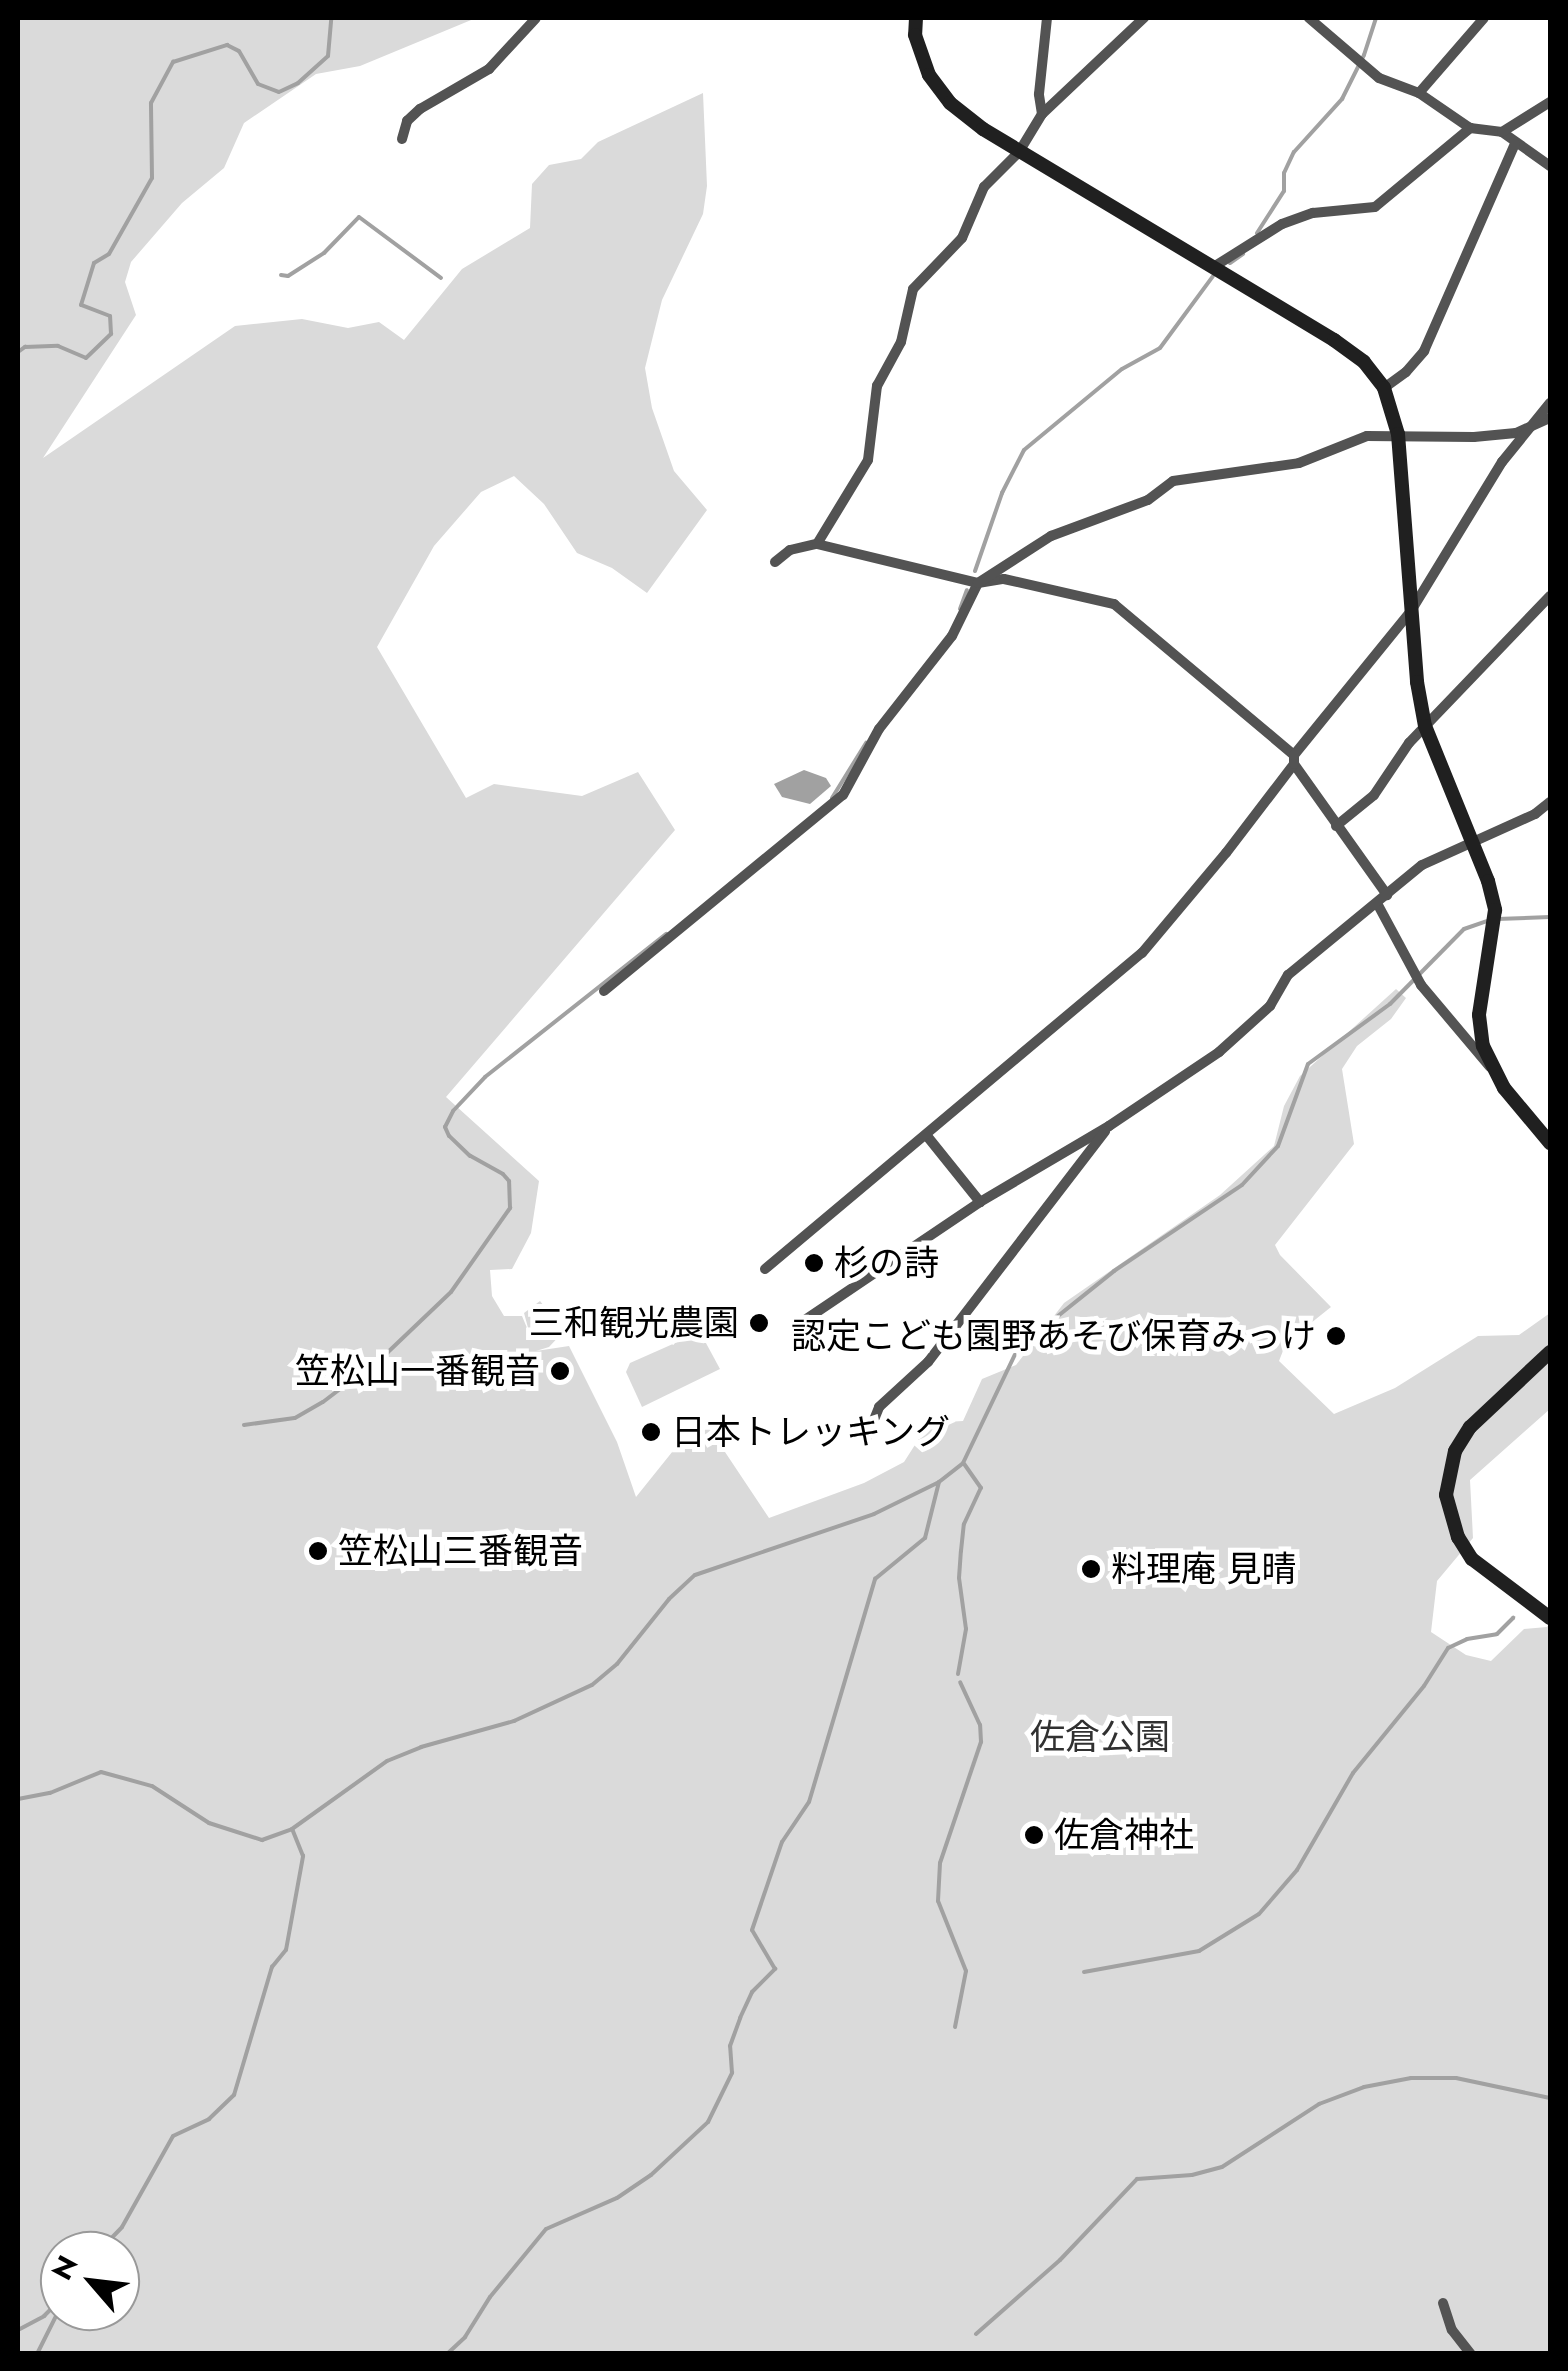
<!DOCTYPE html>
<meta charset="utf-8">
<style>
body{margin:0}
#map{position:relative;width:1568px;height:2371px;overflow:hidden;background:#fff;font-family:Jost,"Noto Sans JP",sans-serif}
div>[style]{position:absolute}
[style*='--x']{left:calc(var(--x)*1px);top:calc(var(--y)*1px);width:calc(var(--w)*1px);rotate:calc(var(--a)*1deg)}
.green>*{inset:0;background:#dadada}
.water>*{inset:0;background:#a1a1a1}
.stream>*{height:4px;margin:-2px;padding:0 2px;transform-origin:2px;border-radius:2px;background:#a1a1a1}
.street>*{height:10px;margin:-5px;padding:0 5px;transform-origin:5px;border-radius:5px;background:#535353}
.secondary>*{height:14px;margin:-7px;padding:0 7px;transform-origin:7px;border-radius:7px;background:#202020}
.dots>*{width:28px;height:28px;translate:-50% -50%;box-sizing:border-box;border:5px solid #fff;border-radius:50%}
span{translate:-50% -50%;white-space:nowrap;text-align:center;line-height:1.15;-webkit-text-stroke:10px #fff;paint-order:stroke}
.poi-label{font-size:35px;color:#000}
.left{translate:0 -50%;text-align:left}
.right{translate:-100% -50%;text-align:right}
.park-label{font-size:35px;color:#313131}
.frame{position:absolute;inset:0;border:20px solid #000;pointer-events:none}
.north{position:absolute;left:40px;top:2231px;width:100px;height:100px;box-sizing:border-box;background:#fff;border:2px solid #999;border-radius:50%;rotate:298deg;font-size:28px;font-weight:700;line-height:40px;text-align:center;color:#000}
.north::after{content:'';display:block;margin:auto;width:35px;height:45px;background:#000;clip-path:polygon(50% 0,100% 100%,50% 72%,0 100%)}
</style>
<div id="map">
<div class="green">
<div style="clip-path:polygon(evenodd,18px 18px,476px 18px,360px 66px,316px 74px,244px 123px,224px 168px,182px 203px,131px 262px,125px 282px,136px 315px,43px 458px,235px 326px,302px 319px,348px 328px,379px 322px,404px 340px,462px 269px,530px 228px,532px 184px,549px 165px,581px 159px,598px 142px,703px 93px,707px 186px,703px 214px,662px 300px,645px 368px,652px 408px,674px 471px,707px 510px,647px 593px,612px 568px,577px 553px,544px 504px,514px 476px,481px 492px,434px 546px,377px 647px,466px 798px,494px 784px,582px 796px,638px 772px,675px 830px,446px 1097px,539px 1181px,531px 1233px,512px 1269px,490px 1270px,492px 1296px,504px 1316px,522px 1316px,530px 1335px,524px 1313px,540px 1301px,564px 1331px,549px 1347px,536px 1351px,569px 1346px,617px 1442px,636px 1497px,701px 1416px,769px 1518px,864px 1483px,904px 1462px,929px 1423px,963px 1421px,982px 1379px,1016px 1365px,1064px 1303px,1220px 1195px,1274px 1146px,1284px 1106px,1300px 1076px,1396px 989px,1406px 998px,1391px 1019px,1357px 1046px,1342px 1069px,1354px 1144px,1275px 1245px,1280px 1255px,1331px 1307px,1286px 1343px,1279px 1361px,1334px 1414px,1395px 1388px,1478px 1336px,1519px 1335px,1550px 1313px,1550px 1409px,1470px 1480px,1473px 1538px,1437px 1581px,1431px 1632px,1466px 1655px,1491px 1661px,1524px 1629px,1547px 1627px,1550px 1622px,1550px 2353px,18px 2353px,18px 18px,60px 2251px,120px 2251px,120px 2311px,60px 2311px,60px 2251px)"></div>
<div style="clip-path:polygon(700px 1332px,720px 1369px,642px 1407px,626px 1372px,630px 1363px)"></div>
</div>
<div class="water">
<div style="clip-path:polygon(804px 770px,826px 778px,831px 786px,810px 804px,782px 797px,774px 784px)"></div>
</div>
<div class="stream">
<div style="--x:1257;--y:233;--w:50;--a:-57.3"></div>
<div style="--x:1284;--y:191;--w:18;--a:-90"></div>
<div style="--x:1284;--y:173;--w:23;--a:-65"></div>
<div style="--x:1294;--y:152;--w:72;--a:-47.8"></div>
<div style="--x:1342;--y:99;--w:49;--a:-63.4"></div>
<div style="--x:1364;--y:55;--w:39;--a:-72"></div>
<div style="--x:1230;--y:263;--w:16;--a:-35"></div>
<div style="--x:281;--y:275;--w:7;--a:8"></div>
<div style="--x:288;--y:276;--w:43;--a:-32.6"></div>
<div style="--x:324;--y:253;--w:50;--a:-45.8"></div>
<div style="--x:359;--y:217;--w:102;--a:36.6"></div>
<div style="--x:18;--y:352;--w:9;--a:-36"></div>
<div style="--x:25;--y:347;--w:33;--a:-2"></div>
<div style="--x:58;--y:346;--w:30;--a:23"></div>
<div style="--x:86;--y:358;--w:35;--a:-44"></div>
<div style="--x:111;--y:334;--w:18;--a:-93"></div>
<div style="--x:110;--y:316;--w:31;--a:-159"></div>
<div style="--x:81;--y:305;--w:44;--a:-72.8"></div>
<div style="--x:94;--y:263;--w:17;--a:-31"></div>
<div style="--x:109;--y:254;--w:87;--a:-60.5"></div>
<div style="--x:152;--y:178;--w:75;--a:-90.8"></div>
<div style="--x:151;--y:103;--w:47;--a:-61.8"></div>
<div style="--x:173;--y:62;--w:57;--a:-17.5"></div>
<div style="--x:227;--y:45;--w:13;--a:27"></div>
<div style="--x:239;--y:51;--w:38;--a:60"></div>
<div style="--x:258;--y:84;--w:22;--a:21"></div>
<div style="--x:279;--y:92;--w:21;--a:-25"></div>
<div style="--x:298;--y:83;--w:40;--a:-42"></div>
<div style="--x:328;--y:56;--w:38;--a:-85"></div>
<div style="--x:975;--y:571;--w:83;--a:-70.9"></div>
<div style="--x:1002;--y:493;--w:48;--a:-62.9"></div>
<div style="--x:1024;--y:450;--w:127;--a:-39.6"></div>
<div style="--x:1122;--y:369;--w:43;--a:-28.9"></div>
<div style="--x:1160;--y:348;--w:89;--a:-53.6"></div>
<div style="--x:960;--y:609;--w:20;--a:-70"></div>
<div style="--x:832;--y:798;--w:65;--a:-58.3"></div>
<div style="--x:1497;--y:919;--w:53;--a:-2.2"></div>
<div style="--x:244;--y:1425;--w:51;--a:-7.8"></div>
<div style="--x:295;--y:1418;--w:32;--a:-30"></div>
<div style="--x:323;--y:1402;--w:81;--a:-37.4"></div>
<div style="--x:387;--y:1353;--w:88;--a:-43.6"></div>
<div style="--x:451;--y:1292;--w:103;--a:-54.9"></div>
<div style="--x:510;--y:1208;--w:27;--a:-92"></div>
<div style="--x:509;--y:1181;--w:9;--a:-131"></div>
<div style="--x:503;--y:1174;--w:38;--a:-151"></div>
<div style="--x:470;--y:1156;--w:29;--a:-136"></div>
<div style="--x:449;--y:1136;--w:10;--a:-114"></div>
<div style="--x:445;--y:1127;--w:18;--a:-63"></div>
<div style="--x:453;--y:1111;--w:47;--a:-46.7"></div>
<div style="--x:485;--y:1077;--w:231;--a:-38.3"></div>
<div style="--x:958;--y:1674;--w:46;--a:-79.9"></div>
<div style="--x:966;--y:1629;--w:51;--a:-97.8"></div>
<div style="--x:959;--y:1578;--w:27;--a:-86"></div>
<div style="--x:961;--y:1551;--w:27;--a:-84"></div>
<div style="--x:964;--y:1524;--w:40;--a:-65"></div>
<div style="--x:981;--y:1488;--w:29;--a:-125"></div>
<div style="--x:18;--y:1799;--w:33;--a:-11"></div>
<div style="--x:50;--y:1793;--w:55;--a:-22.4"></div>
<div style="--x:101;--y:1772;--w:53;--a:15.4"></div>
<div style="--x:152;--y:1786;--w:68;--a:33"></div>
<div style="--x:209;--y:1823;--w:56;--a:17.8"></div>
<div style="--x:262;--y:1840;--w:32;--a:-20"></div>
<div style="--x:292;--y:1829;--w:117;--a:-35.6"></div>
<div style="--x:387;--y:1761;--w:37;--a:-22"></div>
<div style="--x:421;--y:1747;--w:97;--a:-15.6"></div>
<div style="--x:514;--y:1721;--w:86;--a:-24.8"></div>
<div style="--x:592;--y:1685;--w:33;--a:-40"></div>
<div style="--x:617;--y:1664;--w:83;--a:-51.3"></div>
<div style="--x:669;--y:1599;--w:35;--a:-43"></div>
<div style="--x:695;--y:1575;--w:189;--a:-18.8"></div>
<div style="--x:874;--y:1514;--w:72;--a:-26.2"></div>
<div style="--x:939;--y:1482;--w:31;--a:-38"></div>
<div style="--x:963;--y:1463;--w:127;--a:-64.4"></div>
<div style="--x:1018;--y:1348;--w:123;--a:-38.7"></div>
<div style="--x:1114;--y:1271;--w:154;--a:-33.9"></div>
<div style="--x:1242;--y:1185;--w:53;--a:-47.3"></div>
<div style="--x:1278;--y:1146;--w:87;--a:-69.9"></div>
<div style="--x:1308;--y:1064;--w:102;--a:-36.2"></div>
<div style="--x:1390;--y:1004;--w:105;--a:-45.4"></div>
<div style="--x:1464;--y:929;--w:24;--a:-19"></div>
<div style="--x:1084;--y:1972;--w:117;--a:-10.3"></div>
<div style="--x:1199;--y:1951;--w:70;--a:-31.7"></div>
<div style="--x:1259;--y:1914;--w:58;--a:-49.2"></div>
<div style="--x:1297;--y:1870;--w:112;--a:-60"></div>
<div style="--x:1353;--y:1773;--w:112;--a:-50.8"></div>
<div style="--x:1424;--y:1686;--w:45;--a:-57.7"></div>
<div style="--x:1448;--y:1648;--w:21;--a:-25"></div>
<div style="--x:1467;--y:1639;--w:30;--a:-9"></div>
<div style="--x:1497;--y:1634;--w:23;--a:-45"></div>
<div style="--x:955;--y:2027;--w:57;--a:-78.9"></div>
<div style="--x:966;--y:1971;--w:75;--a:-111.8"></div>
<div style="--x:938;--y:1901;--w:38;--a:-87"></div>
<div style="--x:940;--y:1863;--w:128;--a:-71.3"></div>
<div style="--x:981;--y:1742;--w:17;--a:-93"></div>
<div style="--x:980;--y:1725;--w:47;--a:-114.9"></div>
<div style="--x:99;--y:2251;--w:33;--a:-46"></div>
<div style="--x:122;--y:2227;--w:104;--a:-60.7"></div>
<div style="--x:173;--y:2136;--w:40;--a:-25"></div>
<div style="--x:209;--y:2119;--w:35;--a:-44"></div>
<div style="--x:234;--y:2095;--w:134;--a:-73.5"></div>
<div style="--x:272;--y:1967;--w:22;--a:-51"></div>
<div style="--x:286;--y:1950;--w:96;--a:-79.7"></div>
<div style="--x:303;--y:1856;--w:29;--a:-112"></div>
<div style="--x:18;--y:2330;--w:30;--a:-28"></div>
<div style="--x:44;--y:2316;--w:23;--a:-45"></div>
<div style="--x:976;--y:2334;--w:112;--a:-41.4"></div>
<div style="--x:1060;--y:2260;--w:112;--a:-46.5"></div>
<div style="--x:1137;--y:2179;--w:55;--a:-4.2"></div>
<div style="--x:1192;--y:2175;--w:31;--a:-15"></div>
<div style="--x:1222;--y:2167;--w:116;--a:-33"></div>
<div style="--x:1319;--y:2104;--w:48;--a:-20.7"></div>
<div style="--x:1364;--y:2087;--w:48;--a:-10.8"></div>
<div style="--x:1411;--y:2078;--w:45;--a:0"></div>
<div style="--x:1456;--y:2078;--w:96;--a:12"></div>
<div style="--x:37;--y:2354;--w:51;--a:-63.4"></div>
<div style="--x:447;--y:2354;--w:25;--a:-43"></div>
<div style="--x:465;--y:2337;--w:47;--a:-58"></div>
<div style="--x:490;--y:2297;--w:88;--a:-50.5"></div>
<div style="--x:546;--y:2229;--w:77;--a:-23.6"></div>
<div style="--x:617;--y:2198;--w:41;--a:-34.1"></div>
<div style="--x:651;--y:2175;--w:78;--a:-42.9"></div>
<div style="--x:708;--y:2122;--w:55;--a:-63.9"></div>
<div style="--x:732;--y:2073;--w:27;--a:-94"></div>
<div style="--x:730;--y:2046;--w:30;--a:-70"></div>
<div style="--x:740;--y:2018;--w:29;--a:-65"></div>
<div style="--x:752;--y:1992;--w:33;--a:-45"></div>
<div style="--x:775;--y:1969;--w:45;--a:-120.5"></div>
<div style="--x:752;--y:1930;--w:93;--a:-71.2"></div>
<div style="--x:782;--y:1842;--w:48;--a:-56"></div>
<div style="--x:809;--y:1802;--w:233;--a:-73.5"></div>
<div style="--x:875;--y:1579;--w:65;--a:-39.4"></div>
<div style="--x:925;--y:1538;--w:58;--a:-76"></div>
</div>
<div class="street">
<div style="--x:1309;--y:18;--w:92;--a:40.6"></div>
<div style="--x:1379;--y:78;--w:43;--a:20.6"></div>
<div style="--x:1419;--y:93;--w:62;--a:34.5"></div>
<div style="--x:1470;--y:128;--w:32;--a:7"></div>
<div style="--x:1502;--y:132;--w:59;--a:35.3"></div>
<div style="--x:1419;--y:93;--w:99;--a:-49.1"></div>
<div style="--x:1042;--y:114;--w:20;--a:-99"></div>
<div style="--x:1039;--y:94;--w:76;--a:-84"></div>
<div style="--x:1502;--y:132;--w:57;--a:-32"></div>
<div style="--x:402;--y:139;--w:19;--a:-74"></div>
<div style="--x:407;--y:121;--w:18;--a:-43"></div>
<div style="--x:420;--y:109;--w:80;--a:-30.1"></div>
<div style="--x:489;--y:69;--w:69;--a:-47.3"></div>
<div style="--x:1215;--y:266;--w:79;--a:-32.1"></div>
<div style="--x:1282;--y:224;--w:33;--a:-20"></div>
<div style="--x:1313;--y:213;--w:62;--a:-5.5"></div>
<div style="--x:1375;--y:207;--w:124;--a:-39.7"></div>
<div style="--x:1384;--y:388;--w:27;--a:-36"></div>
<div style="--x:1406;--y:372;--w:28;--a:-49"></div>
<div style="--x:1424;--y:351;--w:226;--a:-66.3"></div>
<div style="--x:817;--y:544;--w:98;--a:-58.7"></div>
<div style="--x:868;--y:460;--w:75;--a:-83.1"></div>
<div style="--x:877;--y:386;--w:50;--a:-61.4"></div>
<div style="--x:901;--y:342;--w:54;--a:-77.2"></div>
<div style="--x:913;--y:289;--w:71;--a:-46.1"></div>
<div style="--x:962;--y:238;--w:56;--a:-66.7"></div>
<div style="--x:984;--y:187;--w:49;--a:-45"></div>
<div style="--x:1019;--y:152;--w:44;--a:-58.8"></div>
<div style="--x:1042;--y:114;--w:140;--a:-43.3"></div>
<div style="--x:775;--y:562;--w:19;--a:-39"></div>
<div style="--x:790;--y:550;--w:28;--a:-13"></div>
<div style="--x:817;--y:544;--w:166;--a:13.6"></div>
<div style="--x:978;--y:583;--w:26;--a:-9"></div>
<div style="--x:1004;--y:579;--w:113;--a:12.8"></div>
<div style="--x:1114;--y:604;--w:235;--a:40"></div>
<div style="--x:1294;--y:764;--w:161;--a:54.6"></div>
<div style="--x:1336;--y:826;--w:49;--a:-39.2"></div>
<div style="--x:1374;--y:795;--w:63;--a:-56.1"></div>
<div style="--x:1409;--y:743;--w:204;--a:-46.2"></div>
<div style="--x:1378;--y:905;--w:91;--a:61.7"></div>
<div style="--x:1421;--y:985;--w:107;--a:49.9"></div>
<div style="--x:604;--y:991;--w:309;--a:-39.4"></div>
<div style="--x:843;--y:795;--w:75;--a:-61.4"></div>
<div style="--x:879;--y:729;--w:118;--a:-51.9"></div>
<div style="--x:952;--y:636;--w:59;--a:-63.9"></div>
<div style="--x:978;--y:583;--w:87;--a:-32.8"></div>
<div style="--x:1051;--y:536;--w:103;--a:-20.4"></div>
<div style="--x:1148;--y:500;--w:31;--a:-37"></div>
<div style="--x:1173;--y:481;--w:127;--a:-8.1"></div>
<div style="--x:1299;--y:463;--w:73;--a:-21.7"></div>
<div style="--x:1367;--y:436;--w:107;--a:0.5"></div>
<div style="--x:1474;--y:437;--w:42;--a:-5.4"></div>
<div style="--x:1516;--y:433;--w:37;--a:-24"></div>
<div style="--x:927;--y:1136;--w:85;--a:51.2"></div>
<div style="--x:765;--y:1269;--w:492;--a:-40"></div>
<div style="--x:1142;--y:953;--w:131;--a:-50"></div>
<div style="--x:1226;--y:853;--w:112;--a:-52.6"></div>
<div style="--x:1294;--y:764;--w:9;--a:-90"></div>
<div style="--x:1294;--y:755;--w:186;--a:-50.9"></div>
<div style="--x:1411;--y:611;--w:175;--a:-58.6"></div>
<div style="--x:1502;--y:462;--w:76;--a:-50.9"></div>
<div style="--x:802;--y:1322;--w:215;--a:-34"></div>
<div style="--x:980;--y:1202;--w:150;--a:-30.5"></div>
<div style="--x:1109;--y:1126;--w:133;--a:-33.9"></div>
<div style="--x:1219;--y:1052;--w:69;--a:-42"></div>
<div style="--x:1270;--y:1006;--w:36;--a:-60"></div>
<div style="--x:1288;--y:975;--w:173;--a:-39.4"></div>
<div style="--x:1422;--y:865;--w:124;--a:-24.3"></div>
<div style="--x:1535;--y:814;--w:19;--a:-39"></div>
<div style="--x:867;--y:1437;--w:32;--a:-68"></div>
<div style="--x:879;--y:1407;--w:67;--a:-42.6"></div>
<div style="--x:928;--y:1362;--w:291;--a:-52.5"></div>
<div style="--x:1443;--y:2303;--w:28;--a:72"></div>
<div style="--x:1452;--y:2330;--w:31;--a:52"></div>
</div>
<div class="secondary">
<div style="--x:916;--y:18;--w:17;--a:93"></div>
<div style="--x:915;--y:35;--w:42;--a:70.7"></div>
<div style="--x:929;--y:75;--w:35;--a:53"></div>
<div style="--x:950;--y:103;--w:42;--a:38.2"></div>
<div style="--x:983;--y:129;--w:410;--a:31"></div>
<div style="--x:1334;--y:340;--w:37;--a:36"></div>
<div style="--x:1364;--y:362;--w:33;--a:52"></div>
<div style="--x:1384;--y:388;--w:48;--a:73.1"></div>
<div style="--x:1398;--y:434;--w:249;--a:85.6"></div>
<div style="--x:1417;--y:682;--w:45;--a:79.7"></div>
<div style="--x:1425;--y:726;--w:167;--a:67.9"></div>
<div style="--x:1488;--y:881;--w:30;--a:76"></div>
<div style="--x:1495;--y:910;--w:106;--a:98.7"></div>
<div style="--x:1479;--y:1015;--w:31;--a:83"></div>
<div style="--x:1483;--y:1046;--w:47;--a:63.4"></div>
<div style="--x:1504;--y:1088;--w:72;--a:50.1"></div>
<div style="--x:1550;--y:1352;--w:110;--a:136.8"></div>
<div style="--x:1470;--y:1427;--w:28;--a:122"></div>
<div style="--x:1455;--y:1451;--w:45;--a:101.6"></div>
<div style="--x:1446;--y:1495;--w:44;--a:74.1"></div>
<div style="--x:1458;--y:1537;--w:26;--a:58"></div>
<div style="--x:1472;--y:1559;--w:98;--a:37.1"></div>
</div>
<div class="dots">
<div style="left:814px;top:1263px;background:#000"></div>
<div style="left:759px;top:1323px;background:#000"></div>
<div style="left:1336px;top:1336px;background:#000"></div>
<div style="left:560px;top:1371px;background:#000"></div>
<div style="left:651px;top:1432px;background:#000"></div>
<div style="left:318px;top:1551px;background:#000"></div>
<div style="left:1091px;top:1569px;background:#000"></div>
<div style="left:1034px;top:1835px;background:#000"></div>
</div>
<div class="poi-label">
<span class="left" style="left:834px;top:1263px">杉の詩</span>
<span class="right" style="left:739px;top:1323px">三和観光農園</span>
<span class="right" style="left:1316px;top:1336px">認定こども園野あそび保育みっけ</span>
<span class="right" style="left:540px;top:1371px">笠松山一番観音</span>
<span class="left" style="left:671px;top:1432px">日本トレッキング</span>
<span class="left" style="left:338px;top:1551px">笠松山三番観音</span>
<span class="left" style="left:1111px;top:1569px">料理庵 見晴</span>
<span class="left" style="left:1054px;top:1835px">佐倉神社</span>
</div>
<div class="park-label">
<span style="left:1100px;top:1737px">佐倉公園</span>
</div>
<div class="frame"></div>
<div class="north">N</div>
</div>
